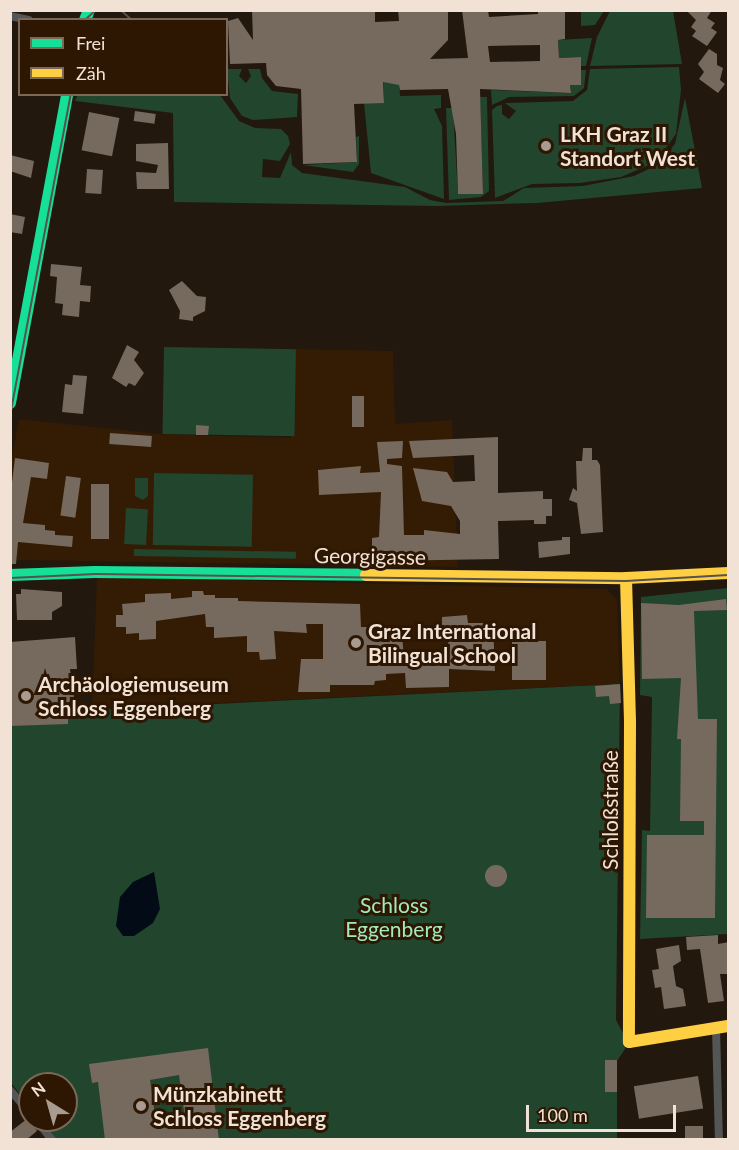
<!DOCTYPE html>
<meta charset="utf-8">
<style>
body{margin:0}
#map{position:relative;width:739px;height:1150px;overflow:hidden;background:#23180d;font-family:Lato,sans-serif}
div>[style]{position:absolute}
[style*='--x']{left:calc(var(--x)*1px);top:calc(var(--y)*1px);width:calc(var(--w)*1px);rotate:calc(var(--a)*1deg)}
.built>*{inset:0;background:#341b03}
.green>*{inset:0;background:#21452d;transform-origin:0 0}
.water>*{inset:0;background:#030b16}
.building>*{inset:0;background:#76695d;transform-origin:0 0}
.round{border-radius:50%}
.street>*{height:8px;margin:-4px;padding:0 4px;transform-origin:4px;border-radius:4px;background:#535656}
.fast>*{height:12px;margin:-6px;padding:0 6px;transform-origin:6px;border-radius:6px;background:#16e098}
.slow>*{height:12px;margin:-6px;padding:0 6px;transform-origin:6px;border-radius:6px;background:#ffcf43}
.tram>*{height:1.5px;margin:-0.75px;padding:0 0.75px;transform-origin:0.75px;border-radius:0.75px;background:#56524d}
.dots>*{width:16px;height:16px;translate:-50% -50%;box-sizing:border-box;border:3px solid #2d1703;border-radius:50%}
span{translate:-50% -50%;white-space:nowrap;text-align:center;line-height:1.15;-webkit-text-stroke:6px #2d1703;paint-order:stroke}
.poi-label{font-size:21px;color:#f1e2d5;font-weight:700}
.left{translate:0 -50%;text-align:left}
.street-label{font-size:21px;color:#f1e2d5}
.park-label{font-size:21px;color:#a1eaba}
.frame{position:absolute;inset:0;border:12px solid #f1e2d5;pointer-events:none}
.legend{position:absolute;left:18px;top:18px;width:210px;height:78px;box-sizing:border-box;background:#2d1703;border:2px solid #7b6857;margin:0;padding:8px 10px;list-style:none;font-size:18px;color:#f1e2d5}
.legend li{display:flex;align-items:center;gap:12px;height:30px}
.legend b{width:30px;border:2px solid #7b6857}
.north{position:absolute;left:18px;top:1072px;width:60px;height:60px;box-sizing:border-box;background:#2d1703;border:2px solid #7b6857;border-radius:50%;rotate:323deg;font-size:16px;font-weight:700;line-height:24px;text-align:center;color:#f1e2d5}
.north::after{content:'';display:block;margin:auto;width:21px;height:27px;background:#a99b8f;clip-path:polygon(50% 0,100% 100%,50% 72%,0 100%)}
.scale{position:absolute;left:526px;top:1105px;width:150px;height:27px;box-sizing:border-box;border:3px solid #f1e2d5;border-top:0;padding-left:8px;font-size:18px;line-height:21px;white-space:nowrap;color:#f1e2d5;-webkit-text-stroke:4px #2d1703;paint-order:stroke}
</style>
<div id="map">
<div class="built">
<div style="clip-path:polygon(296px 349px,393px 351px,395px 424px,452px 420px,458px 567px,16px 560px,11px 564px,11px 462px,19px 419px,160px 434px,291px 438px)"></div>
<div style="clip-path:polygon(97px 577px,606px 589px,617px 600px,620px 684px,92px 709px)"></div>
</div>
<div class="green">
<div style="clip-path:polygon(581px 11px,581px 10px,604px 11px,595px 25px,581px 26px)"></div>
<div style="clip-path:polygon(610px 11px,673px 11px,682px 64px,590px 66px,597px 37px)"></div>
<div style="clip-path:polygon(592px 38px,586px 66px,581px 66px,580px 57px,559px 58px,558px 40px)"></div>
<div style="clip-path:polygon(679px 67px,681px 90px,676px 134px,656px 162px,621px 177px,580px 183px,532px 184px,495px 198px,492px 110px,497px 106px,502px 105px,502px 114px,509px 119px,516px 111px,505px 103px,573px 101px,587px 90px,590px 69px)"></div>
<div style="clip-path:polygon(227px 69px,242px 69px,239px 76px,246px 83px,251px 76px,248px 69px,260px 69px,262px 78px,272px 91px,298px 94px,297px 117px,253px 120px,242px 116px,230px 98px)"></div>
<div style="clip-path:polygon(581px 70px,586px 70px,584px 88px,574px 96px,509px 97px,492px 105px,491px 90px,571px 93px,570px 85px,581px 85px)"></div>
<div style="clip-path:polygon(383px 73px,393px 84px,399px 76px,400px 96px,441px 95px,441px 108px,434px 109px,442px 126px,444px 199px,371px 173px,364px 103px,384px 103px)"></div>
<div style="clip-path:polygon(78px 94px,220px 95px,239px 121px,255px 128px,281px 129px,288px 136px,290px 144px,280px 161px,263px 159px,262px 177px,280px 178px,291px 152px,292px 165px,302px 173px,405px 187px,430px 200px,446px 203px,503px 201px,524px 188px,583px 186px,634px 176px,653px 167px,675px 144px,685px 98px,702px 188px,537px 203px,437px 206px,174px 202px,173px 113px,75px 101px)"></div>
<div style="clip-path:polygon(480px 97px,487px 97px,489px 191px,481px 197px,449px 200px,446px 108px,453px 108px,458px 194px,483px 193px)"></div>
<div style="clip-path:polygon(359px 136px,359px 164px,353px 172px,303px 165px,357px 162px,356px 137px)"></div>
<div style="left:164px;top:347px;width:132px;height:87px;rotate:1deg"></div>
<div style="left:154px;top:473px;width:99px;height:72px;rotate:1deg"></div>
<div style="clip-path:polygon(135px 478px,148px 478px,148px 496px,143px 500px,135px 496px)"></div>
<div style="left:126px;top:508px;width:22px;height:36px;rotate:3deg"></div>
<div style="left:134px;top:549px;width:162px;height:7px;rotate:1deg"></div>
<div style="clip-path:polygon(728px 588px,728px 934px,640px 939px,642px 830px,650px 831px,652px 697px,640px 695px,641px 597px)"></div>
<div style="clip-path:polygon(620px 684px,616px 1020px,625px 1037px,625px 1049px,617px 1061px,617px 1139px,56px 1139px,41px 1120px,66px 1120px,66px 1084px,30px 1084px,30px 1107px,11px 1083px,11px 714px)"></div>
</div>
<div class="water">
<div style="clip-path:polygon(154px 872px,160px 909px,153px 923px,134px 936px,123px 936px,116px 926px,120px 897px,133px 882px)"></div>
</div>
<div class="building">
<div style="clip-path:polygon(evenodd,252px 10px,375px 10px,375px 22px,399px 21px,398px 10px,448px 10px,448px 40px,430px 59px,468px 58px,462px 10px,488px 10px,489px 17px,538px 14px,538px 10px,565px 12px,565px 39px,558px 40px,559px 58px,581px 57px,581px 85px,570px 85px,571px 93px,480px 89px,483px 194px,458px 194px,456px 134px,448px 89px,400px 90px,399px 85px,383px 82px,384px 103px,354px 104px,357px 162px,303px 164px,301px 89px,276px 86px,267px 75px,266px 63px,230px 64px,228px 21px,238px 18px,253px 40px,252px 10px,540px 45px,540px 61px,490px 62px,488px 46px,540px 45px)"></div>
<div style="clip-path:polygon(686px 10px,712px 10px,707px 18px,715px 23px,711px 28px,717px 32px,707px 46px,692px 36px,696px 31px,691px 27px,696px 20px)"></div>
<div style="clip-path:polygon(709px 49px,717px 54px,717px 65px,723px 68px,720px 80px,725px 84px,718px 93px,699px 79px,704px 72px,698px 64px)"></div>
<div style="left:135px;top:111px;width:21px;height:10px;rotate:8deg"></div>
<div style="left:89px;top:112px;width:31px;height:39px;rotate:11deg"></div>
<div style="clip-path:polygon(168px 143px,169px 189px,137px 189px,136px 172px,156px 173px,158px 165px,136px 161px,136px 144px)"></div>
<div style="clip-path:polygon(10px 155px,34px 161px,31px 178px,10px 171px)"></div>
<div style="left:87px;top:169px;width:16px;height:24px;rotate:4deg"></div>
<div style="clip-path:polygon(10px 214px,25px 217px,22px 234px,10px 232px)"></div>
<div style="clip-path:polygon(51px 264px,82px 267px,80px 285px,91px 286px,90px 302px,80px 301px,79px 317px,62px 315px,63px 304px,55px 303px,57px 277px,50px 276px)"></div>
<div style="clip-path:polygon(182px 281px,197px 296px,206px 297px,205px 311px,193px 317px,193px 321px,179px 319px,180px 311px,169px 290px)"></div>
<div style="clip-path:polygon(127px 345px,139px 352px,134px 360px,144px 373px,135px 386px,129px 383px,126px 387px,112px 378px)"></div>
<div style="clip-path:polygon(73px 375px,87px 376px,83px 414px,62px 412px,65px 384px,72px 385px)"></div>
<div style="left:352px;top:396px;width:12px;height:31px"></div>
<div style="clip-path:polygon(196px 425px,209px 426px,208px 435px,196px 435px)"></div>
<div style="left:110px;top:433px;width:42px;height:11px;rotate:4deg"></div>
<div style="clip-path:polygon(498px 437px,498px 493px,543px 491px,543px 499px,552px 499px,552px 516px,546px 516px,546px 524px,534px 524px,534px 520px,498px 521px,499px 559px,382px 561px,382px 565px,372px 565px,372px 538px,379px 537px,381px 492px,319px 495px,318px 470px,361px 466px,360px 473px,380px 472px,377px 442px,403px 441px,402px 458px,387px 459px,387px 464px,402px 466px,404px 535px,424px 535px,424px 530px,460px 534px,460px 521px,451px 506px,422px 501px,413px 468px,447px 472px,453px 482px,475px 481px,474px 455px,413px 458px,409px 441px)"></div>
<div style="clip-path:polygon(583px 448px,592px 448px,592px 460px,597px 460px,600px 465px,603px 532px,581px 534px,577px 503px,569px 500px,573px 488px,577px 491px,576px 461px,582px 461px)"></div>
<div style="clip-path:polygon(15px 458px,49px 463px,47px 479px,31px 477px,23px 523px,45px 525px,45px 530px,55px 531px,55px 535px,73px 536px,72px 547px,18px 542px,16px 564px,10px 564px,10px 498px)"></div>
<div style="left:66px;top:476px;width:15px;height:40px;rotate:8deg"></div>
<div style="left:91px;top:484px;width:18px;height:55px"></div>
<div style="clip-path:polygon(562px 537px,570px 537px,570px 554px,539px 558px,538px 542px,562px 540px)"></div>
<div style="clip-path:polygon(21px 589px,62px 592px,62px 606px,52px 612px,52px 620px,17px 620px,16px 594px,21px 594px)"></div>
<div style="clip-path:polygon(192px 591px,203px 591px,204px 595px,215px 595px,215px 598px,238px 598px,238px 601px,360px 604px,361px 627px,380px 627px,381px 635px,402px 635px,404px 658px,449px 656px,448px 638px,442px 638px,442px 617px,467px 615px,468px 623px,493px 623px,495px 671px,449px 669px,449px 687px,406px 688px,405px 673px,386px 674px,386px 680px,375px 681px,374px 685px,330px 685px,330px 692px,298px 692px,301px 659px,323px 659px,323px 624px,306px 624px,307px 633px,274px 631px,276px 659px,260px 660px,259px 652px,247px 652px,247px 636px,214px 638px,214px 627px,206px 627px,205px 614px,156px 621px,156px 639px,139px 640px,139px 633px,126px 634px,126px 627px,116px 627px,116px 615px,123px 615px,122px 604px,145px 602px,145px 594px,171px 593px,171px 599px,192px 597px)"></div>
<div style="clip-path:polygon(726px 599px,727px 610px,694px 611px,698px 719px,717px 719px,715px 918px,646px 918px,647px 835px,704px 835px,704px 821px,680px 821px,681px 739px,677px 739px,681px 678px,642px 679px,641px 603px,679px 605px)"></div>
<div style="clip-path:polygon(75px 637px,77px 669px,70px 669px,74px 697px,68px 703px,68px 724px,10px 726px,10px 642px)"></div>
<div style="left:546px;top:641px;width:39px;height:34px;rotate:90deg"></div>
<div style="clip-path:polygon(620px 684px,621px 703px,610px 704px,609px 696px,596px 697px,595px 686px)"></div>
<div class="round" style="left:485px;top:865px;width:22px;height:22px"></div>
<div style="clip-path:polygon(718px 935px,718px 944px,729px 942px,729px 974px,720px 974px,724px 1001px,708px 1003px,700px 949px,687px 950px,686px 937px)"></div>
<div style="clip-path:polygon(679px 945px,681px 961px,673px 966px,676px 986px,683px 989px,686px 1006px,664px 1009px,661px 987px,655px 988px,652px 970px,659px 969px,656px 949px)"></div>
<div style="clip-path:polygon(evenodd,208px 1048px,219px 1140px,105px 1140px,98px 1082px,92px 1083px,89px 1064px,208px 1048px,179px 1075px,186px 1125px,157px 1129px,150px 1080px,179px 1075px)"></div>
<div style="left:617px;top:1060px;width:32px;height:12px;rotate:90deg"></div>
<div style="left:698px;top:1076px;width:33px;height:65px;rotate:81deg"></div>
<div style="clip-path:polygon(27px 1119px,37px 1131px,26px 1140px,10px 1140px,10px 1132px)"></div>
<div style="left:685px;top:1126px;width:18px;height:14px"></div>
</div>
<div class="street">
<div style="--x:10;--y:16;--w:19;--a:12"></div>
<div style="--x:716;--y:1028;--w:112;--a:88.5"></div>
<div style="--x:10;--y:1090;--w:30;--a:49"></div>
<div style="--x:36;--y:1120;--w:26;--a:51"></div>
</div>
<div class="fast">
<div style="--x:85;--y:20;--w:11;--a:-68"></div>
<div style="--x:10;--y:403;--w:314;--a:-79.5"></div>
<div style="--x:10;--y:575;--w:85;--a:-2"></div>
<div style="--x:95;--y:572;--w:271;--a:0.6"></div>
</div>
<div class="slow">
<div style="--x:366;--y:575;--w:260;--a:0.7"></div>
<div style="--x:626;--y:578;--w:102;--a:-2.8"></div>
<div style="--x:626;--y:578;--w:144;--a:88.4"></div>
<div style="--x:630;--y:722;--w:320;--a:90.2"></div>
<div style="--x:629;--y:1042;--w:100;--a:-9.2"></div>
</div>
<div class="tram">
<div style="--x:121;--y:10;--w:15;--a:42"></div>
<div style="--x:85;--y:20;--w:15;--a:-42"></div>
<div style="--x:10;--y:416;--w:328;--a:-79.3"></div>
<div style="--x:10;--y:578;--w:86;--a:-2.7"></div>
<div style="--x:96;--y:574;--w:530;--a:0.76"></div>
<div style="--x:626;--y:581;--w:102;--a:-3.4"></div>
</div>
<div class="dots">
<div style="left:546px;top:146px;background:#a99b8f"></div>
<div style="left:356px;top:643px;background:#a99b8f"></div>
<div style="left:26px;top:696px;background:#a99b8f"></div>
<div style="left:141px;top:1106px;background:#a99b8f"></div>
</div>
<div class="poi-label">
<span class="left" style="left:560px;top:146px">LKH Graz II<br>Standort West</span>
<span class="left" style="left:368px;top:643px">Graz International<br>Bilingual School</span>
<span class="left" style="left:38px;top:696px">Archäologiemuseum<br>Schloss Eggenberg</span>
<span class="left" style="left:153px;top:1106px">Münzkabinett<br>Schloss Eggenberg</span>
</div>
<div class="street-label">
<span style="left:370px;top:556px;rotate:1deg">Georgigasse</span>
<span style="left:610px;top:810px;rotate:-90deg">Schloßstraße</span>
</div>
<div class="park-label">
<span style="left:394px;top:917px">Schloss<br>Eggenberg</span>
</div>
<div class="frame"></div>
<ul class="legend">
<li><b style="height:8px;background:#16e098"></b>Frei</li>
<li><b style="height:8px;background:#ffcf43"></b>Zäh</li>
</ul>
<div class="north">N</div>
<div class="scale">100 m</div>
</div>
